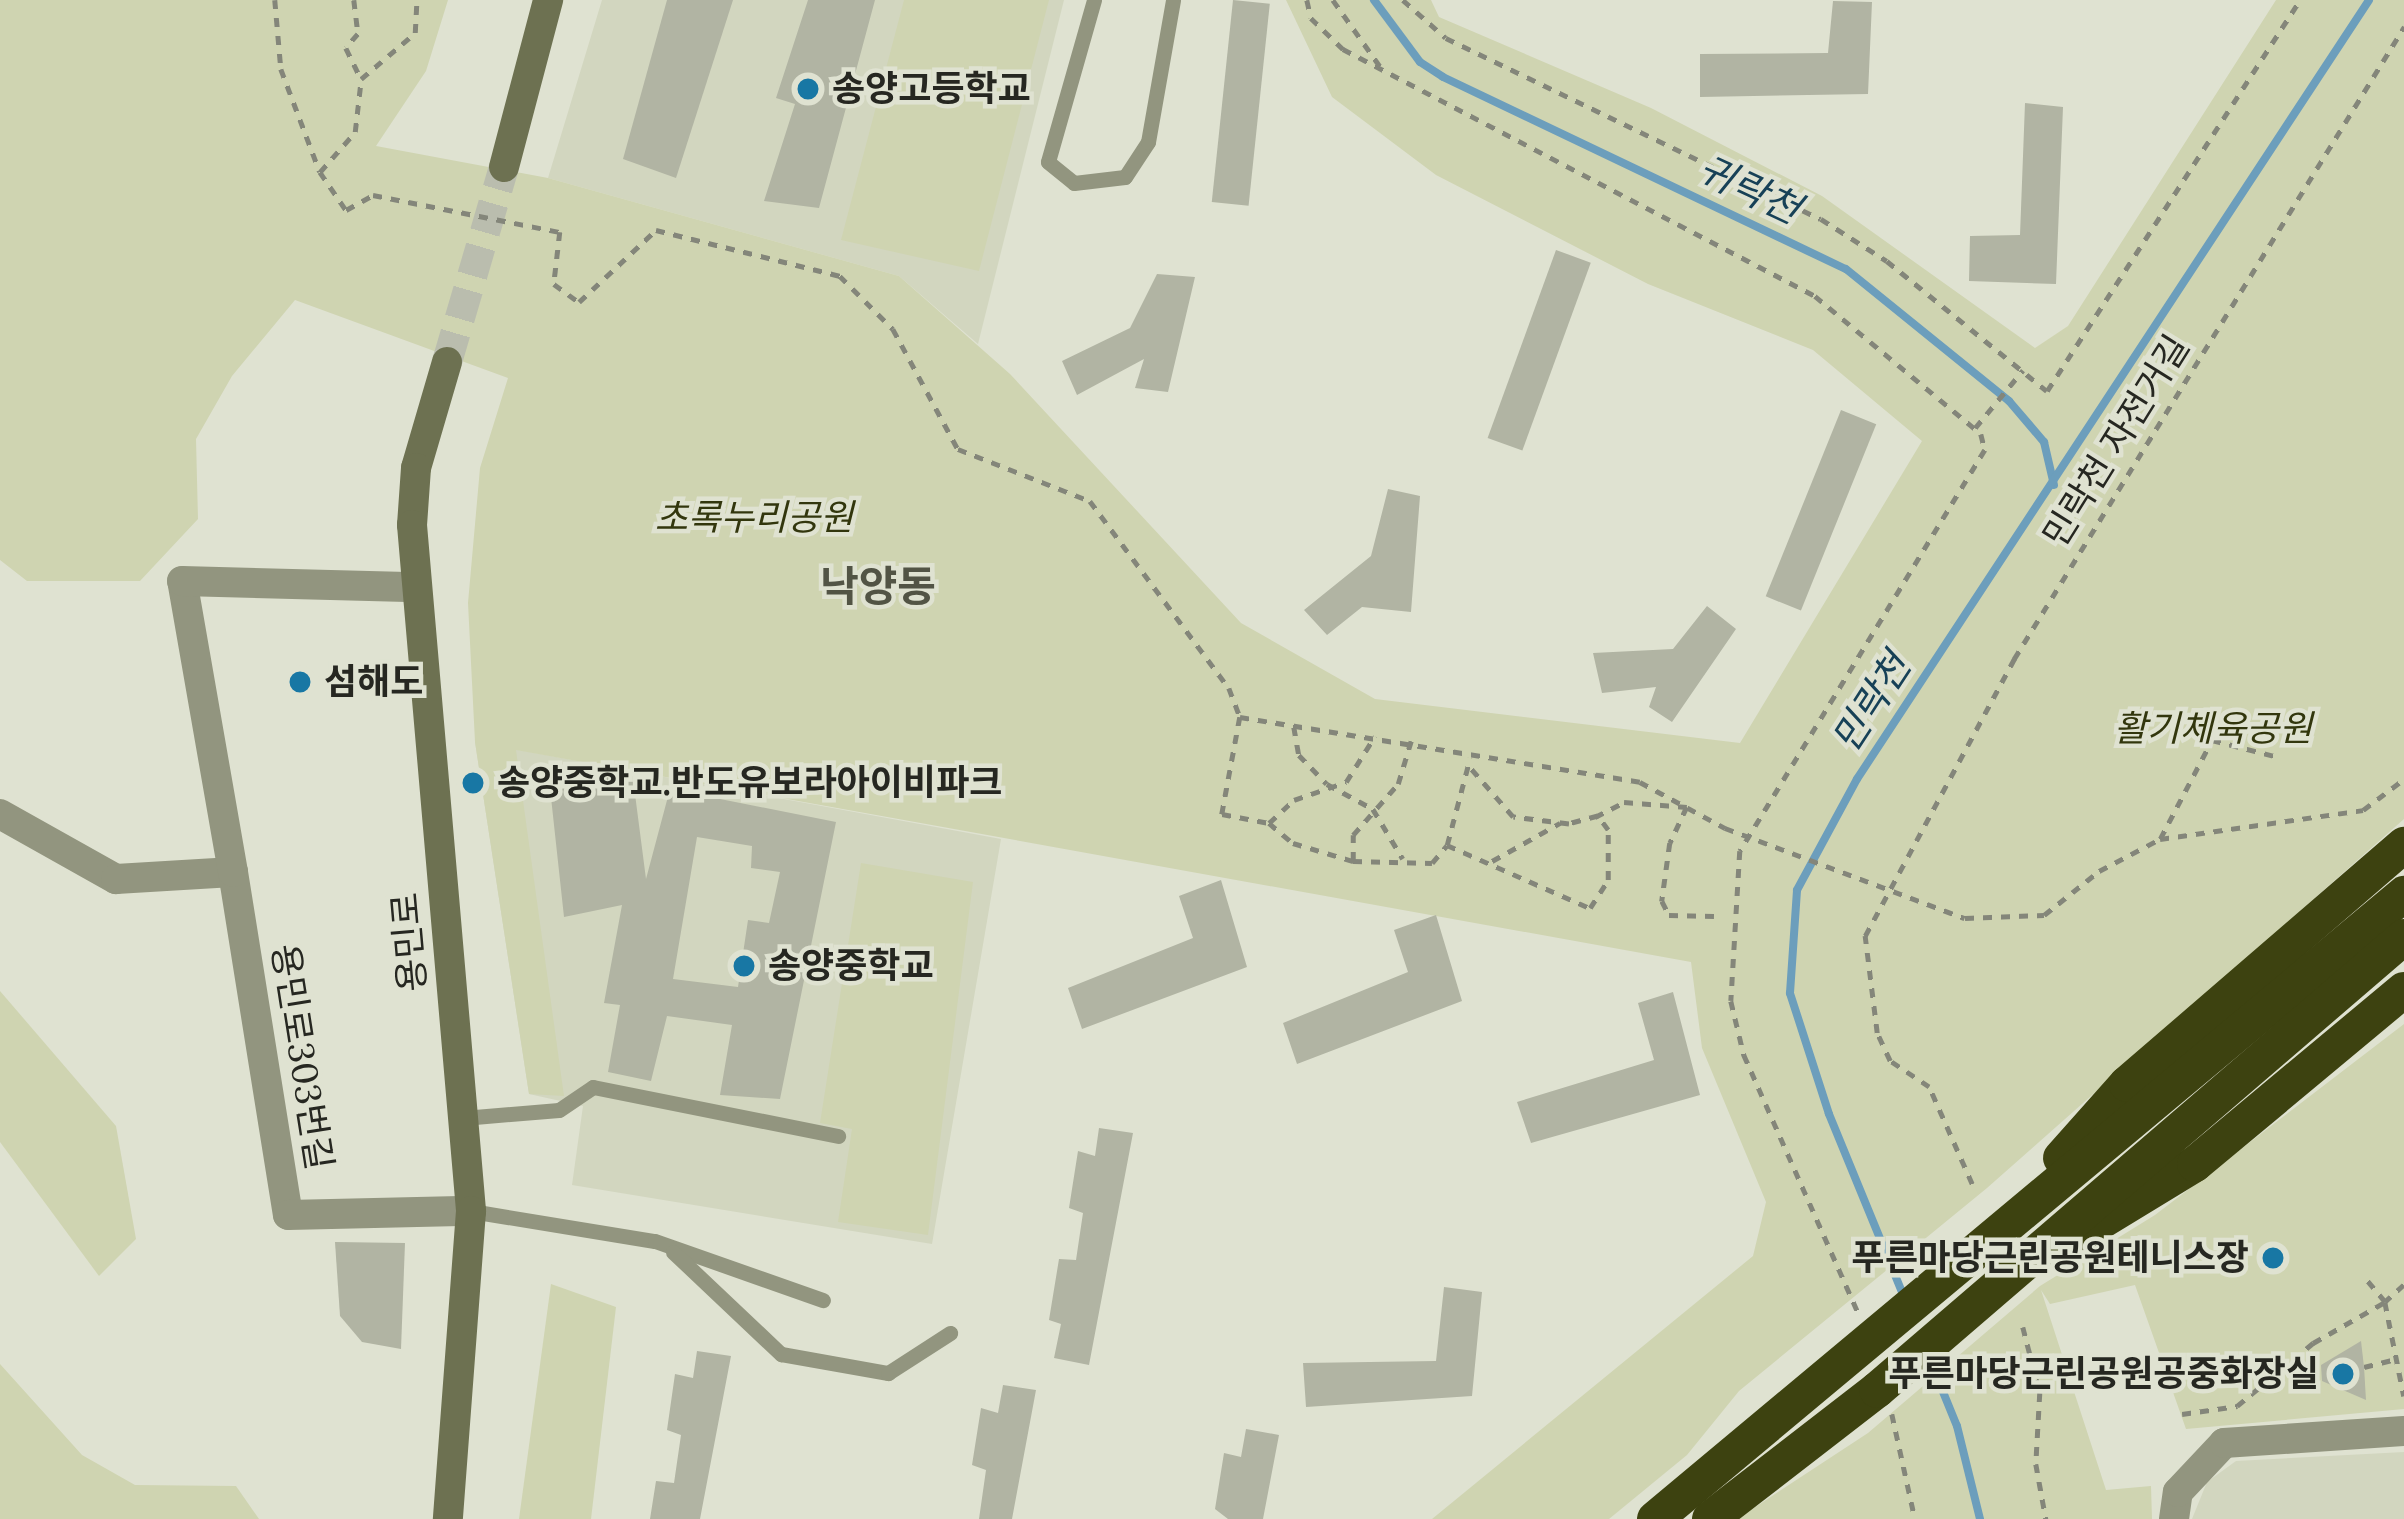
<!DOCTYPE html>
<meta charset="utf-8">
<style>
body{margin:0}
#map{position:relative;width:2404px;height:1519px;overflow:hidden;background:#dfe2d1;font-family:Lora,"Noto Sans KR",serif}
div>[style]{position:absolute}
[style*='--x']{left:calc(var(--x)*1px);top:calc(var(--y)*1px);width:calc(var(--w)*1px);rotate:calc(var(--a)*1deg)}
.built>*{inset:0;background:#d2d6bf}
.green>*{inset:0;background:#cfd4b1}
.stream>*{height:8px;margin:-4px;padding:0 4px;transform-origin:4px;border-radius:4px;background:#6c9ebc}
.building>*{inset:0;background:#b1b4a3;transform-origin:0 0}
.secondary-tunnel>*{height:30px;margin-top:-15px;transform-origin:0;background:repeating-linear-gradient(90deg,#babdae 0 30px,transparent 0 45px)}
.path>*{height:4.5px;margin-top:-2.25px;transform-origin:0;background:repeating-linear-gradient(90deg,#84867a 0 9px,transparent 0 18px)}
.lane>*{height:15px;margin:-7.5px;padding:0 7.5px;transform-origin:7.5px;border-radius:7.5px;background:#92957f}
.street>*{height:30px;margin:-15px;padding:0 15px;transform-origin:15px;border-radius:15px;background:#92957f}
.secondary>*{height:30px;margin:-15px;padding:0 15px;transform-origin:15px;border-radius:15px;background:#6d7151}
.highway>*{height:36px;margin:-18px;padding:0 18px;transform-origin:18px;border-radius:18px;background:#3d4210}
.dots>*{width:33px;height:33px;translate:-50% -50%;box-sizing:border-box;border:6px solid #dfe2d1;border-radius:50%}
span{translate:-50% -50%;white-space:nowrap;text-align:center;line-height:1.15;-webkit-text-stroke:9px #dfe2d1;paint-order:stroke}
.poi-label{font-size:36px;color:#262721;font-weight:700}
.left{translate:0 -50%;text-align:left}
.right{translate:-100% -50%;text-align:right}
.street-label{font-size:36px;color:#262721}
.park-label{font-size:36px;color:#32360d;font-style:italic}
.water-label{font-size:39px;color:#174157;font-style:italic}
.quarter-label{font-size:42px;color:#525445;font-weight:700}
</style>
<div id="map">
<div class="built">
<div style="clip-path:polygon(602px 0,1064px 0,978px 344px,899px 276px,548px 178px)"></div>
<div style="clip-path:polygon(475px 742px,1001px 839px,932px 1244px,572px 1185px,583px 1106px,529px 1094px)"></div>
<div style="clip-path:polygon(2404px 1452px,2404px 1519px,2192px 1519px,2207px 1482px,2236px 1461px)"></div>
</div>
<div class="green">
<div style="clip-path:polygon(0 0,448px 0,426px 71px,376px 146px,548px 178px,899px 276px,1010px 374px,1241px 623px,1375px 699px,1740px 743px,1922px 441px,1813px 350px,1648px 284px,1436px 175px,1332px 97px,1286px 0,1431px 0,1439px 17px,1651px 108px,1822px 196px,2035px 348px,2068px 326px,2276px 0,2404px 0,2404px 819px,1987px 1188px,1739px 1391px,1687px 1455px,1609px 1519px,1432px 1519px,1753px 1256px,1766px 1202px,1702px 1048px,1691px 962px,516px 750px,564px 1096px,529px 1094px,475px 742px,468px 603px,480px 468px,508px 378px,295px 300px,232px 376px,196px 439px,198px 519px,140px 581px,27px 581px,0 560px)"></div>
<div style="clip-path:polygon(904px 0,1049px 0,979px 271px,841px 240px)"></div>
<div style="clip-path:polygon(861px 863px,973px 882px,928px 1235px,838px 1222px,852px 1129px,820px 1123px)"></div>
<div style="clip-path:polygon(0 991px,116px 1126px,136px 1239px,99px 1276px,0 1142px)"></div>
<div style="clip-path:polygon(2404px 1024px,2404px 1409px,2186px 1429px,2135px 1285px,2050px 1304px,2041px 1290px,2106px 1490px,2151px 1486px,2152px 1519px,1737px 1519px,1868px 1433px,2040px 1286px,2155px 1215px)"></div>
<div style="clip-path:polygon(551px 1284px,616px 1307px,591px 1519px,519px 1519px)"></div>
<div style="clip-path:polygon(0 1364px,82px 1455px,135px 1485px,236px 1486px,259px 1519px,0 1519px)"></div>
</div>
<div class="stream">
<div style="--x:1374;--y:0;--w:77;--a:53.4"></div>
<div style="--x:1420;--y:62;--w:27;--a:33"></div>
<div style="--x:1443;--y:77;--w:446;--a:25.5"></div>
<div style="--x:1846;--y:269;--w:210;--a:39"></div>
<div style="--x:2009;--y:401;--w:54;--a:49.5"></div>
<div style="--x:2044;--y:442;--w:44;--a:76.9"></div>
<div style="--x:1904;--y:1297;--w:198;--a:-112.3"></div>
<div style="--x:1829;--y:1114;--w:127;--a:-107.9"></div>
<div style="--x:1790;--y:993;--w:103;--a:-86.1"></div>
<div style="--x:1797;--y:890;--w:126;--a:-61.6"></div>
<div style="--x:1857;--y:779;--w:932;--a:-56.68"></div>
<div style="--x:1930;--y:1360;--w:71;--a:67.8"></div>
<div style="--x:1957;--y:1426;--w:96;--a:76.1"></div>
</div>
<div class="building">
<div style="clip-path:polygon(667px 0,733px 0,676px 178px,623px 159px)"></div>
<div style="clip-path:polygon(808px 0,875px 0,819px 208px,764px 201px,795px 104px,776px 98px)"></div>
<div style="left:1233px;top:0;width:37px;height:203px;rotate:6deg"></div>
<div style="clip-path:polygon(1833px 1px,1872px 2px,1868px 94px,1700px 97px,1700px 54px,1828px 53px)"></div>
<div style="clip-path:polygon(2025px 103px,2063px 107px,2056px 284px,1969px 281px,1970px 236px,2020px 235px)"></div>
<div style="left:1556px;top:250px;width:37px;height:200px;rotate:20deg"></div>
<div style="clip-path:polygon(1157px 274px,1195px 277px,1168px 392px,1135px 388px,1144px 359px,1077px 395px,1062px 361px,1130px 328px)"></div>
<div style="left:1841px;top:410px;width:38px;height:201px;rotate:22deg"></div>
<div style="clip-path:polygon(1388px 489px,1420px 496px,1411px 612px,1362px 607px,1327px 635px,1304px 610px,1371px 556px)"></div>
<div style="clip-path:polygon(1707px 606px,1736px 629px,1672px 722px,1649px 707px,1656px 687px,1602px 693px,1593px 653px,1673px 649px)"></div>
<div style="clip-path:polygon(evenodd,632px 771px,646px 879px,670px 789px,836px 822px,780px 1099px,720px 1095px,732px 1025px,667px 1016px,651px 1081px,608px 1072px,620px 1005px,604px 1003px,622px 905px,564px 917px,549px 779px,632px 771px,697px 837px,752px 846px,751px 868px,780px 872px,769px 923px,748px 920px,738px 987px,673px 979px,697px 837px)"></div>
<div style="clip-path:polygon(1221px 880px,1247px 967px,1082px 1029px,1068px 988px,1193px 938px,1179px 896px)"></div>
<div style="clip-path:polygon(1436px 915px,1462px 1001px,1297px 1064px,1283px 1023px,1408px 972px,1394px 930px)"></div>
<div style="clip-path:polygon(1673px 992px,1700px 1095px,1531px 1143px,1517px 1102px,1654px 1060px,1638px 1003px)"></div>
<div style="clip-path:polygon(1099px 1128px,1133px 1133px,1089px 1365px,1054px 1358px,1061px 1324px,1049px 1320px,1059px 1259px,1076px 1260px,1083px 1213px,1069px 1208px,1078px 1151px,1095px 1156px)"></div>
<div style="clip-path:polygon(335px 1242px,405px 1243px,401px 1349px,362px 1342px,340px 1316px)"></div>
<div style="clip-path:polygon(1444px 1287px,1482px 1292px,1472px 1396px,1306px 1407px,1303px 1363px,1436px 1361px)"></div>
<div style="clip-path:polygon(2361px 1341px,2364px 1367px,2366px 1400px,2322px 1381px,2321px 1365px)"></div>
<div style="clip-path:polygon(697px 1351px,731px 1356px,700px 1519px,650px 1519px,656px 1481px,674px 1483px,681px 1435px,667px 1430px,675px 1374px,693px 1378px)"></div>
<div style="clip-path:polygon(1003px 1385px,1036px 1390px,1012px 1519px,979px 1519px,986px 1470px,972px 1465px,981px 1408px,998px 1413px)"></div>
<div style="clip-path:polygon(1246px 1429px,1279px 1435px,1263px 1519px,1228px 1519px,1215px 1509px,1224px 1453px,1241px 1457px)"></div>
</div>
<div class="secondary-tunnel">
<div style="--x:447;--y:362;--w:203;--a:-73.7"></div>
</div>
<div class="path">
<div style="--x:275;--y:0;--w:69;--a:85"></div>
<div style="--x:281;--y:69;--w:110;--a:69.3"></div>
<div style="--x:320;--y:172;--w:46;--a:55.6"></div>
<div style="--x:346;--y:210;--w:31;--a:-29"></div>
<div style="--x:373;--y:195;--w:191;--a:11.2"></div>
<div style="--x:560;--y:232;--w:52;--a:96.6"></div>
<div style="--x:554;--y:284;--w:31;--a:36"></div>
<div style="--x:579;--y:302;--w:105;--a:-43.1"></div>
<div style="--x:656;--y:230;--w:190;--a:14"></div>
<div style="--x:840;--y:276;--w:75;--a:45"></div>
<div style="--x:893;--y:329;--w:136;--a:61.6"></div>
<div style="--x:958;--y:449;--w:142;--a:21.5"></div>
<div style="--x:1090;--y:501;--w:233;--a:53.4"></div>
<div style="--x:1229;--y:688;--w:31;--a:69"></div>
<div style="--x:1240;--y:717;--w:405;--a:9.2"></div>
<div style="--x:1640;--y:782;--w:97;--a:28.4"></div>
<div style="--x:1725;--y:828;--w:256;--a:20.6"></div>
<div style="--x:1965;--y:918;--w:79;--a:-2.2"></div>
<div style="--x:2044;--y:915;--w:70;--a:-38.7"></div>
<div style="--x:2099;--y:871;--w:69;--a:-27.7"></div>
<div style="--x:2160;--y:839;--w:205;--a:-8.1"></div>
<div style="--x:2363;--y:810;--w:51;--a:-37.1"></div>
<div style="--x:354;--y:0;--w:34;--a:83"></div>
<div style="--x:358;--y:34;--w:18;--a:131"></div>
<div style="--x:346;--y:48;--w:34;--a:64"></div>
<div style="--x:361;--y:79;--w:71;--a:-40.4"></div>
<div style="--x:415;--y:33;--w:33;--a:-87"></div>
<div style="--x:1307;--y:0;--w:18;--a:77"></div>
<div style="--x:1311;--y:18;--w:45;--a:44.1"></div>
<div style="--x:1343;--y:49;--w:533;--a:27.62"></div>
<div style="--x:1815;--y:296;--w:216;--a:39.7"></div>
<div style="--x:1981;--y:434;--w:16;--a:76"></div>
<div style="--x:1985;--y:450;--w:470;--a:121.4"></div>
<div style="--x:1740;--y:851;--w:150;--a:93.4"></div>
<div style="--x:1731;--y:1001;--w:56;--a:76.5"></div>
<div style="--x:1744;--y:1055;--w:281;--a:66.1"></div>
<div style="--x:1333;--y:0;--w:85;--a:54.6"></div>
<div style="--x:1403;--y:0;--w:57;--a:41.5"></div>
<div style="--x:1446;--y:38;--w:416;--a:25.8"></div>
<div style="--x:1821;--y:219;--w:78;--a:32.5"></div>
<div style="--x:1887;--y:261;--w:206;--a:39.1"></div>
<div style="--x:2047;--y:391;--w:466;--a:-57.1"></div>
<div style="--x:320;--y:172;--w:53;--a:-48.8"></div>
<div style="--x:355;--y:132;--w:53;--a:-83.5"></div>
<div style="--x:1975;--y:428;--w:75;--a:-50.4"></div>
<div style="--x:1240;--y:717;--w:99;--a:100.5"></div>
<div style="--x:1222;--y:814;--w:48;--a:10.8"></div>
<div style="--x:1269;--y:823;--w:31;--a:40"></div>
<div style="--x:1293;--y:843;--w:63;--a:16.7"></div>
<div style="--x:1353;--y:861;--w:79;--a:1.5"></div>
<div style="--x:1432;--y:863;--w:23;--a:-50"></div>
<div style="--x:1447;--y:845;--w:90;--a:-75.2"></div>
<div style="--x:1294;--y:727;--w:28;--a:80"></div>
<div style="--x:1299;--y:755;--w:40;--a:46"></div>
<div style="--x:1327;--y:784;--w:52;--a:28.5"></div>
<div style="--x:1373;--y:809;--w:58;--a:59"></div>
<div style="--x:1595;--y:817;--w:33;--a:-27"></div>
<div style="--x:1624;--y:802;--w:63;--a:4.5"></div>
<div style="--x:1687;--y:807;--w:40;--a:115"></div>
<div style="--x:1670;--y:843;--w:59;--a:97.9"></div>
<div style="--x:1662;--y:901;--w:16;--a:63"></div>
<div style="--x:1669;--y:915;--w:45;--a:1.3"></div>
<div style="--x:1269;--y:823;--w:34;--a:-43"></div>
<div style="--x:1294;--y:800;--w:55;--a:-19.1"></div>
<div style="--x:1346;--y:782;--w:54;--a:-57.8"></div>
<div style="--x:2160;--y:839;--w:112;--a:-62.3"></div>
<div style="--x:2212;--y:740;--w:68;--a:14.4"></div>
<div style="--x:1447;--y:845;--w:156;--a:23.8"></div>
<div style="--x:1590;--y:908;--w:33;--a:-57"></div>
<div style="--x:1608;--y:880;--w:50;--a:-90"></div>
<div style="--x:1608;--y:830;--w:17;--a:-126"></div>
<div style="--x:1598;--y:816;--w:30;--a:165"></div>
<div style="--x:1569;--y:824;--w:56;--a:-172.9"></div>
<div style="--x:1513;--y:817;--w:64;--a:-131.2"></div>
<div style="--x:1353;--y:861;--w:26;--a:-90"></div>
<div style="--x:1353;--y:835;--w:68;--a:-48.6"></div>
<div style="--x:1398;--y:784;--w:45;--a:-73.2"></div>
<div style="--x:1492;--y:861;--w:78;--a:-29.2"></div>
<div style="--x:1972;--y:1184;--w:106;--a:-113.9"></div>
<div style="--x:1929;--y:1087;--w:47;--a:-146.3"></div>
<div style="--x:1890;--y:1061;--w:31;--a:-115"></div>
<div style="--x:1877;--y:1033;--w:98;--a:-97.1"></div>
<div style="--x:1865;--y:936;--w:315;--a:-61.7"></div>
<div style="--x:2014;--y:659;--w:743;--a:-58.32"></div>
<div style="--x:2404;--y:1285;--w:25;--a:138"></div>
<div style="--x:2385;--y:1302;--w:96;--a:78.6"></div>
<div style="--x:2023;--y:1327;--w:68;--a:75.6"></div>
<div style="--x:2040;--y:1393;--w:71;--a:93.2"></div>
<div style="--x:2036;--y:1464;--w:56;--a:79.7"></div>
<div style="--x:2364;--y:1367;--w:34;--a:-14"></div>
<div style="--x:1892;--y:1414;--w:107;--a:77.6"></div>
<div style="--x:2182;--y:1414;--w:56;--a:-8.3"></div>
<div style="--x:2237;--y:1406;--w:99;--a:-39.7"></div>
<div style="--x:2313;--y:1343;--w:83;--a:-29.7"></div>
<div style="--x:2385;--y:1302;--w:35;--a:-130"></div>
</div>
<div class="lane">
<div style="--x:1094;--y:0;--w:168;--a:105.9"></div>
<div style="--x:1048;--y:162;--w:33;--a:39"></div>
<div style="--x:1074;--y:183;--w:51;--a:-6.7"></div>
<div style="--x:1125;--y:177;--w:42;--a:-56.7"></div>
<div style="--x:1148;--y:142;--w:144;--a:-80"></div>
<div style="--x:463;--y:1118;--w:96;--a:-4.8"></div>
<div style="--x:559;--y:1110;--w:41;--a:-34.1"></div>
<div style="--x:593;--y:1087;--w:250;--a:11.3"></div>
<div style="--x:471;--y:1211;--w:186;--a:9.3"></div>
<div style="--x:655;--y:1241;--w:178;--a:19.4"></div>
<div style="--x:673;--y:1252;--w:149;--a:43.4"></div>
<div style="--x:781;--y:1354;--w:109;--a:10.1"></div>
<div style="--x:888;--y:1373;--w:74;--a:-32.8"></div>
</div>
<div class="street">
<div style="--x:0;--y:814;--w:133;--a:29.3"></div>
<div style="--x:116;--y:879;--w:117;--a:-3.4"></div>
<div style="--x:233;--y:872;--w:347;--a:80.9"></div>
<div style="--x:288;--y:1215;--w:183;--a:-1.3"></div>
<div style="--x:233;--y:872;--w:295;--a:-99.9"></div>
<div style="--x:182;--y:581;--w:235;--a:1.5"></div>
<div style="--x:2174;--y:1519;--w:27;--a:-82"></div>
<div style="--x:2178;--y:1492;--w:67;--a:-46.8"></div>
<div style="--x:2224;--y:1443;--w:180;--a:-3.8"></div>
</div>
<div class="secondary">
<div style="--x:504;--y:167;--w:173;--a:-75.2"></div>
<div style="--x:447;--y:362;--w:110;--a:106.3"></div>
<div style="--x:416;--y:468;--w:57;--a:94"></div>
<div style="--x:412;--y:525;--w:689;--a:85.08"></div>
<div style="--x:471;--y:1211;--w:309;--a:94.3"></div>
</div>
<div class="highway">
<div style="--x:2061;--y:1158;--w:99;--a:-48.3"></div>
<div style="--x:2127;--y:1084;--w:366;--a:-40.8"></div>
<div style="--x:2077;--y:1236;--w:138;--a:-31.4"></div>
<div style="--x:2195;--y:1164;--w:272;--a:-39.8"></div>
<div style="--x:1655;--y:1519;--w:976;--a:-39.84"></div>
<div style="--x:1710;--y:1519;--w:211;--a:-37.7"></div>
<div style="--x:1877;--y:1390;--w:695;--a:-40.68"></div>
</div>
<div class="dots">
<div style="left:808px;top:89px;background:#1877a4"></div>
<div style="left:300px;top:682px;background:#1877a4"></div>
<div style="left:473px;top:783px;background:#1877a4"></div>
<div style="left:744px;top:966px;background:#1877a4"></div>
<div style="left:2273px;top:1258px;background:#1877a4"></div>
<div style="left:2343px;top:1374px;background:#1877a4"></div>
</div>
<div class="poi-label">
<span class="left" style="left:832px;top:89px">송양고등학교</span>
<span class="left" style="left:324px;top:682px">섬해도</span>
<span class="left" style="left:497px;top:783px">송양중학교.반도유보라아이비파크</span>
<span class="left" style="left:768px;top:966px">송양중학교</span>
<span class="right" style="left:2249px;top:1258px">푸른마당근린공원테니스장</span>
<span class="right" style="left:2319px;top:1374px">푸른마당근린공원공중화장실</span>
</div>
<div class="street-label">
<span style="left:2116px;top:441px;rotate:-58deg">민락천 자전거길</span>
<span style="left:409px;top:942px;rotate:-95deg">용민로</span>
<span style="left:302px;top:1057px;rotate:81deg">용민로303번길</span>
</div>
<div class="park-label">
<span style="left:754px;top:518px">초록누리공원</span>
<span style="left:2213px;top:729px">활기체육공원</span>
</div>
<div class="water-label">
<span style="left:1749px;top:189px;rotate:25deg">귀락천</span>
<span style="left:1871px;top:703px;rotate:-57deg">민락천</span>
</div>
<div class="quarter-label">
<span style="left:878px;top:586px">낙양동</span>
</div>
</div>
